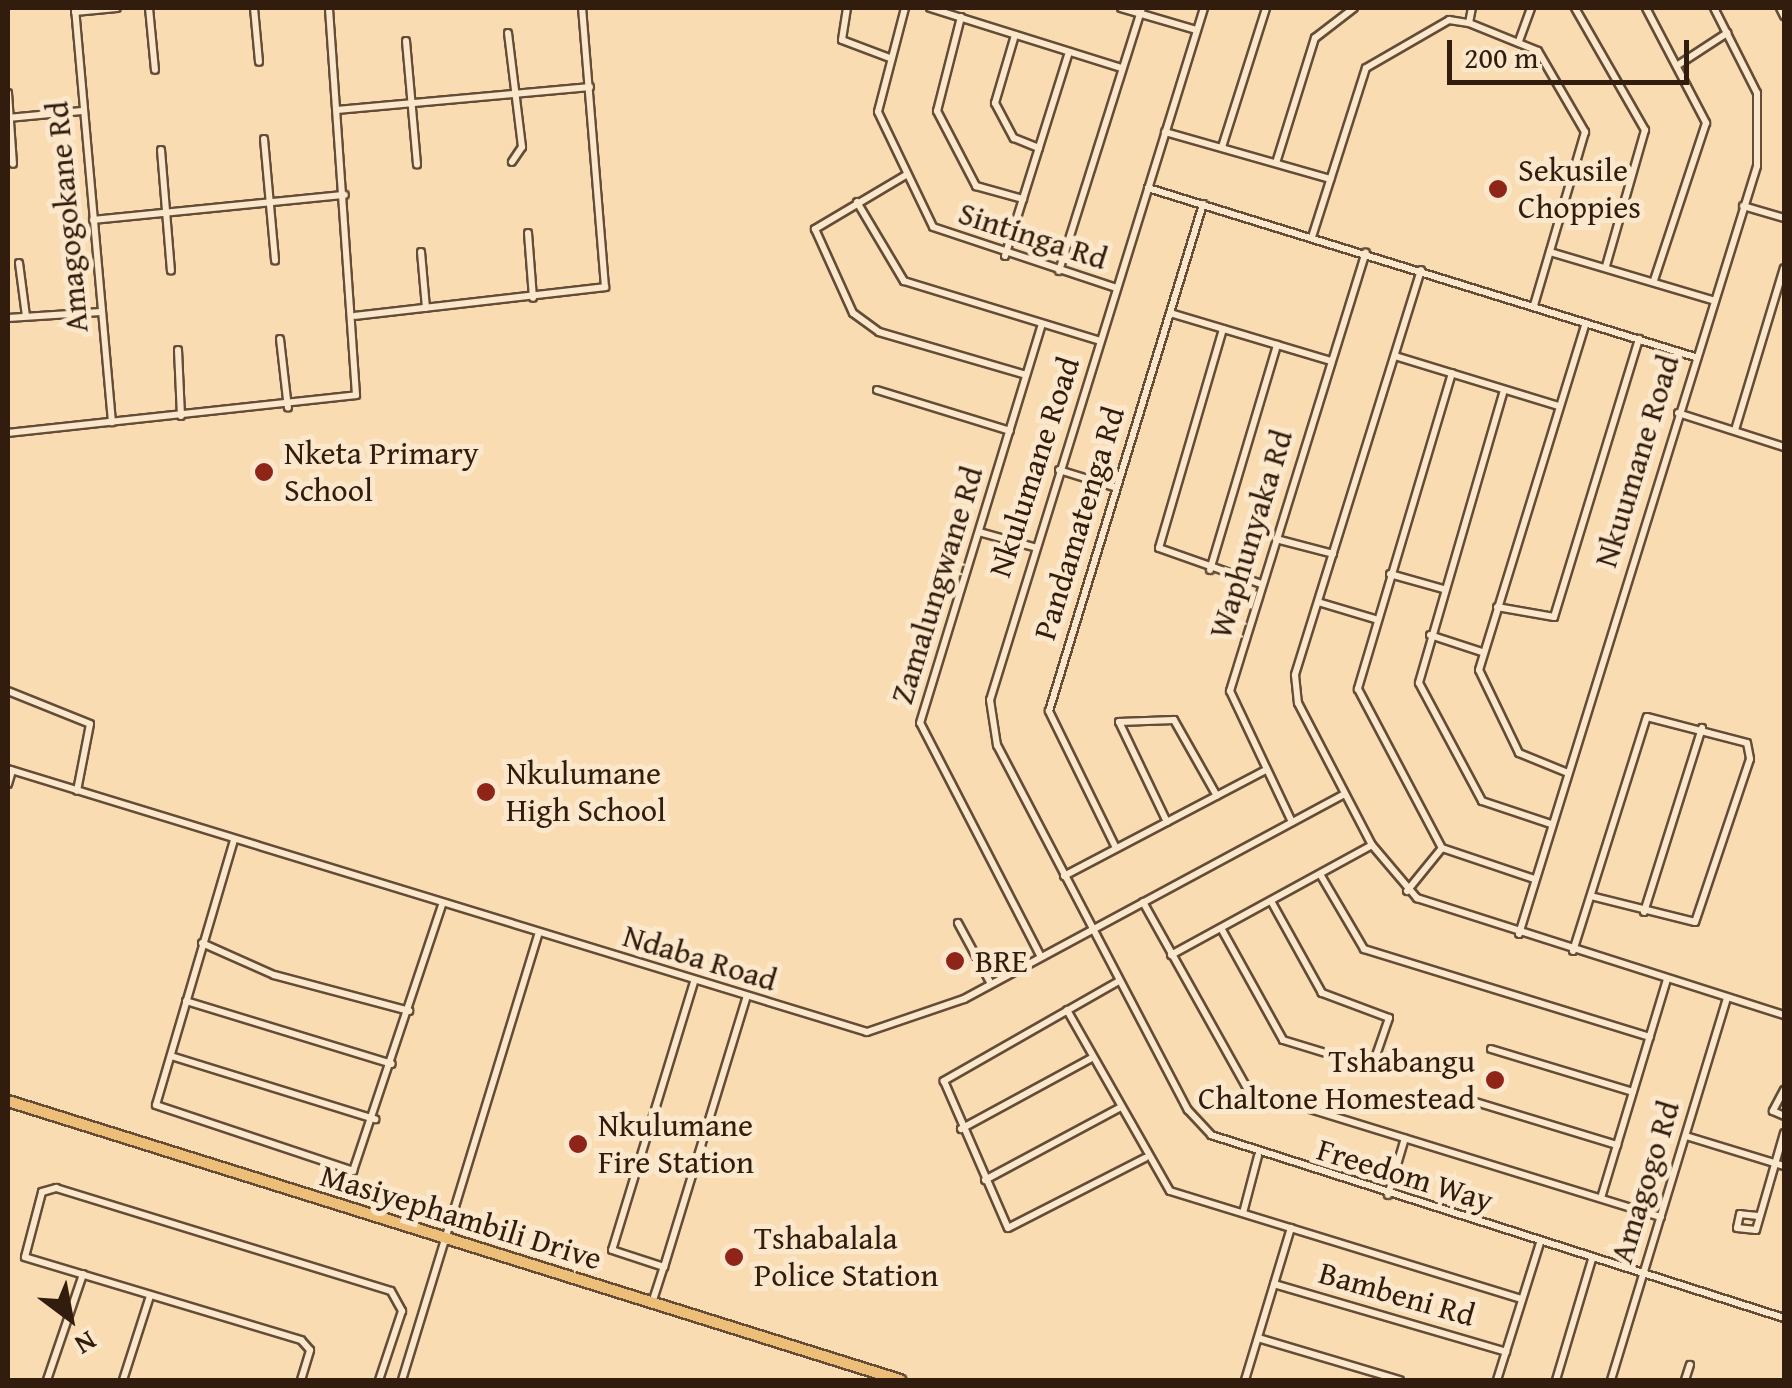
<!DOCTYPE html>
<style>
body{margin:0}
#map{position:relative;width:1792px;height:1388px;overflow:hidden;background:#f9dcb1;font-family:"Gentium Book Plus",serif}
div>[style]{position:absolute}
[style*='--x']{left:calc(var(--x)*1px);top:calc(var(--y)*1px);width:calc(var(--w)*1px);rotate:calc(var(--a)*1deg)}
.roads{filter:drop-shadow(2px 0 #644c37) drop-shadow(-2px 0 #644c37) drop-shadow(0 2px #644c37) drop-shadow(0 -2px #644c37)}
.minor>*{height:6px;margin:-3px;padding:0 3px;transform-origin:3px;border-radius:3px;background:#fbe8cc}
.primary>*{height:10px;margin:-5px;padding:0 5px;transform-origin:5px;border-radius:5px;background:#ecbe78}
.dots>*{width:28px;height:28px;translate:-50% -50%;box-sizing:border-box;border:5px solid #fbe8cc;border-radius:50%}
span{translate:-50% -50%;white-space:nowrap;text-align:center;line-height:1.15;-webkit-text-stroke:10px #fbe8cc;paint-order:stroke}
.poi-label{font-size:32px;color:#321c0e}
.left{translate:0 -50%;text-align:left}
.right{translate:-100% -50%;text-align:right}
.street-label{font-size:32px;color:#321c0e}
.frame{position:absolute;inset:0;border:10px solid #321c0e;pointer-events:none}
.north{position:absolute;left:20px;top:1268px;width:100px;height:100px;-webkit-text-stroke:8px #fbe8cc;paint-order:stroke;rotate:148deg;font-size:28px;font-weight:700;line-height:40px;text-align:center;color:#321c0e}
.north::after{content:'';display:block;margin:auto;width:35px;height:45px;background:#321c0e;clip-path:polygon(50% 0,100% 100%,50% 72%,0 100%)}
.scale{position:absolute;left:1447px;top:40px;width:242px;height:45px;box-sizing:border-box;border:5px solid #321c0e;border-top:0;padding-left:12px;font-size:30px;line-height:35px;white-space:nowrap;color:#321c0e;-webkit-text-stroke:8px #fbe8cc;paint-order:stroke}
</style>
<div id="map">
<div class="roads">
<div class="minor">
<div style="--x:75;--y:8;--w:416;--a:84.9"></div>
<div style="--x:149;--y:8;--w:62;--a:84.5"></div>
<div style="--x:254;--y:8;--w:54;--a:84.7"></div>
<div style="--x:847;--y:8;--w:32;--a:99"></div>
<div style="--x:842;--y:40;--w:51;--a:20.6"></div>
<div style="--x:905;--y:8;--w:107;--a:104.6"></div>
<div style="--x:878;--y:112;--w:127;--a:64.4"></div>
<div style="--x:933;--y:227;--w:193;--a:18.4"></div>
<div style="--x:930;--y:8;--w:201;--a:17.4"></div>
<div style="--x:1121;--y:8;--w:78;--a:16.3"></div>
<div style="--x:1204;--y:8;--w:724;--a:107.18"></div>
<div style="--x:990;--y:700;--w:46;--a:81.2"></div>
<div style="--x:997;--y:745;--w:412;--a:62.4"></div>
<div style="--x:1188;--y:1110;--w:34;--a:47"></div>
<div style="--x:1211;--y:1135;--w:602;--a:17.71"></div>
<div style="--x:1575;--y:8;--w:141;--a:60.2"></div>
<div style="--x:1645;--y:130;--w:141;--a:106"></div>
<div style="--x:1646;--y:8;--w:130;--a:62.4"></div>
<div style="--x:1706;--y:123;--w:165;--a:108.3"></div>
<div style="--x:1780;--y:8;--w:9;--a:63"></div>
<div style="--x:75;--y:12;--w:42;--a:-5.4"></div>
<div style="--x:961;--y:17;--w:97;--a:104.3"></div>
<div style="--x:937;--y:111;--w:85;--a:62.5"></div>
<div style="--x:976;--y:186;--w:49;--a:15.5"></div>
<div style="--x:1469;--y:23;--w:15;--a:-79"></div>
<div style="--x:508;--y:33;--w:115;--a:83"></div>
<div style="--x:522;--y:147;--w:18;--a:124"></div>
<div style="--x:1015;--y:35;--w:71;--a:106.4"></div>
<div style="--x:995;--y:103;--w:40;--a:62"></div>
<div style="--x:1014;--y:138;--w:27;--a:22"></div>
<div style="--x:406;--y:41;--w:124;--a:84.9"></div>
<div style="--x:1519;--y:41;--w:35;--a:-70"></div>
<div style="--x:1678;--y:65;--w:59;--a:-33.1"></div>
<div style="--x:8;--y:93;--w:71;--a:86"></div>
<div style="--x:337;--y:110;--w:254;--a:-5.2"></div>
<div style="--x:8;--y:118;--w:74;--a:-5.4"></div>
<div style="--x:1165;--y:132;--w:172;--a:15.9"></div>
<div style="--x:264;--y:139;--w:122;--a:84.8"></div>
<div style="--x:1222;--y:147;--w:146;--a:-72.4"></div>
<div style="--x:161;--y:150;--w:121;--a:85.3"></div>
<div style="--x:1276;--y:163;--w:131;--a:-72.7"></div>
<div style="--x:1315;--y:38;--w:49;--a:-37.6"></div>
<div style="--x:906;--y:175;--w:106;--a:149.3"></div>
<div style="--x:815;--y:229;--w:92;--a:65.7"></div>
<div style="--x:853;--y:313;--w:32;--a:36"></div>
<div style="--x:879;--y:332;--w:153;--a:16.3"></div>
<div style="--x:1148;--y:188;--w:573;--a:17.17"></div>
<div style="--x:857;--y:202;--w:92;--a:59.3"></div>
<div style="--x:904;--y:281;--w:205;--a:17"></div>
<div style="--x:1743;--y:206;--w:43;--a:16.3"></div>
<div style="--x:93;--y:220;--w:253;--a:-5.7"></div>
<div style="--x:528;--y:233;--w:65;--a:85.6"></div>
<div style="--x:1312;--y:237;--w:177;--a:-72.3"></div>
<div style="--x:1366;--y:68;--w:96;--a:-30"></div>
<div style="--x:1449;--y:20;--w:20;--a:9"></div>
<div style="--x:1469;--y:23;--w:74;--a:22.1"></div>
<div style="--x:1538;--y:51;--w:94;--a:59.9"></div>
<div style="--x:1585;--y:132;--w:180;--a:106.4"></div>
<div style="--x:421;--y:252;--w:56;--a:84.9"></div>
<div style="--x:1550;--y:252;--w:169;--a:16.5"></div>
<div style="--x:1005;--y:256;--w:214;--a:-72.6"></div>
<div style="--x:19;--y:263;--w:53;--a:82.5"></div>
<div style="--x:1421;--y:270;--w:424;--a:107.3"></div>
<div style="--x:1295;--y:675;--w:28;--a:84"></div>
<div style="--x:1298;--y:703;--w:160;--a:62.5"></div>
<div style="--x:1372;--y:845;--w:70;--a:49.7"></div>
<div style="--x:1417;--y:898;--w:385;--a:17.7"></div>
<div style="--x:1059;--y:271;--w:276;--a:-72.5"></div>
<div style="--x:1170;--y:313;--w:168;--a:16.6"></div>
<div style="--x:355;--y:316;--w:252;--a:-6.6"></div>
<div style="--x:605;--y:287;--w:280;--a:-94.7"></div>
<div style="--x:8;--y:318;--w:93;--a:-3.7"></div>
<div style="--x:1223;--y:329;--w:228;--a:106.3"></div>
<div style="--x:1159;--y:548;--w:108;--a:19.4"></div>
<div style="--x:280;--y:339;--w:69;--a:83.4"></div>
<div style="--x:178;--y:350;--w:66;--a:87.4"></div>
<div style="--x:1395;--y:356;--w:171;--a:17"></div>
<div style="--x:1452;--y:373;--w:330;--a:106.6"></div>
<div style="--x:1358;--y:689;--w:180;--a:62.2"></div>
<div style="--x:1442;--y:848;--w:97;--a:18.6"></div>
<div style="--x:877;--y:390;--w:139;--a:17.1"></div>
<div style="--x:1504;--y:390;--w:305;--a:106.2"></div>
<div style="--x:1419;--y:683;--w:134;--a:61.9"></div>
<div style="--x:1482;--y:801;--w:73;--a:18.4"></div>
<div style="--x:1678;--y:413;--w:111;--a:17.8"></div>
<div style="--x:1735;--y:430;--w:169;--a:-73.2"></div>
<div style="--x:8;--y:433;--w:350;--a:-6.2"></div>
<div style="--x:356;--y:395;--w:388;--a:-94"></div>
<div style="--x:1059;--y:470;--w:58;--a:17.2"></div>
<div style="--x:979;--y:532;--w:57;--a:15.3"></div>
<div style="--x:1276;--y:539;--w:59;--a:14.7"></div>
<div style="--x:1210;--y:570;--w:235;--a:-73.4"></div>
<div style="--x:1390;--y:574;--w:55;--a:15.8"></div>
<div style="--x:1318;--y:602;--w:59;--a:16.6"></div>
<div style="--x:1497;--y:607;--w:58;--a:10"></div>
<div style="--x:1554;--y:617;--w:291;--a:-73"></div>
<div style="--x:1430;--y:635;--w:55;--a:18.1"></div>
<div style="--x:8;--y:691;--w:88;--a:21.9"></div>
<div style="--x:90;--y:724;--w:68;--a:101"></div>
<div style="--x:8;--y:769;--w:898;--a:17.02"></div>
<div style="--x:867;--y:1032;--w:102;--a:-18.8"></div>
<div style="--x:964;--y:999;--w:432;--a:-28.3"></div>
<div style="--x:1568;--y:773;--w:53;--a:-157.8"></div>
<div style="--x:1519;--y:753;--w:92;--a:-115.7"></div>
<div style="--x:1479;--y:670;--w:363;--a:-72.9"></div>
<div style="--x:8;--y:784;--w:14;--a:-73"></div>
<div style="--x:1167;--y:822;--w:111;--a:-115.6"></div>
<div style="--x:1119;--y:722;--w:55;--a:-2.1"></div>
<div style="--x:1174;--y:720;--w:87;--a:60.5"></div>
<div style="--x:1292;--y:822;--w:145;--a:-115.3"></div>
<div style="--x:1230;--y:691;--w:459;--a:-72.8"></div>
<div style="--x:234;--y:840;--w:276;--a:106.4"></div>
<div style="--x:156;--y:1105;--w:208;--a:18.5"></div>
<div style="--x:353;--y:1171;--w:280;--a:-71.5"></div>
<div style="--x:1116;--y:848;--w:153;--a:-116.1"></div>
<div style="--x:1049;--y:711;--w:530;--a:-73.1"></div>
<div style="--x:1320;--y:874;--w:87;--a:59.6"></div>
<div style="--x:1364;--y:949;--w:299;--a:17.1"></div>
<div style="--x:1064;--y:876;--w:226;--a:-27.7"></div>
<div style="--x:1407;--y:891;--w:55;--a:-50.9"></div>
<div style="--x:1143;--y:902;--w:215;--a:60.8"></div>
<div style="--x:1248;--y:1090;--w:432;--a:17.1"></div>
<div style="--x:1644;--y:912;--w:193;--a:-72.5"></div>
<div style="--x:958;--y:923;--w:69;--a:61.6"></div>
<div style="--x:1221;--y:928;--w:128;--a:61"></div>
<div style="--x:1283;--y:1040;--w:93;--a:16.9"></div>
<div style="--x:1372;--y:1067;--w:52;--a:-70.9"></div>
<div style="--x:1389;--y:1018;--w:72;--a:-159.5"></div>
<div style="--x:1322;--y:993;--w:105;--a:-119"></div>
<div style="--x:1519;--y:934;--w:804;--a:-72.78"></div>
<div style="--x:1757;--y:166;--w:73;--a:-90"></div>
<div style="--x:1757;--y:93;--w:95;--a:-116.8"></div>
<div style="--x:202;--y:943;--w:79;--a:24"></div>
<div style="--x:274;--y:975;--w:140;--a:14.9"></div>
<div style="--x:1573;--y:951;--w:245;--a:-72.5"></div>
<div style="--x:1647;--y:717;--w:103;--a:14.6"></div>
<div style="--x:1747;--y:743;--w:16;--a:79"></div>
<div style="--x:1750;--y:759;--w:172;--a:108.6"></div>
<div style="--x:1695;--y:922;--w:107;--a:-166"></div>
<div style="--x:1171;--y:955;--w:229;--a:-28.7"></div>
<div style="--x:1041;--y:957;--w:263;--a:-117.3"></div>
<div style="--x:920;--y:723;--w:417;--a:-73"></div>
<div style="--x:1119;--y:981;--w:202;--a:150.3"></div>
<div style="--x:944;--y:1081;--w:160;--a:66.5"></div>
<div style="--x:1008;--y:1228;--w:154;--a:-27.1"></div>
<div style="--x:694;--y:982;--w:280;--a:107"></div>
<div style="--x:612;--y:1250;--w:55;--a:18.1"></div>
<div style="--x:664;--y:1267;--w:281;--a:-73"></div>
<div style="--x:186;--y:1001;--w:215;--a:17"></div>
<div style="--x:1067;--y:1010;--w:208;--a:60.4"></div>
<div style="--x:1170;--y:1191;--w:368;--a:17.1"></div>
<div style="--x:1491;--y:1049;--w:148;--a:16.8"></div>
<div style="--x:171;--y:1056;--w:214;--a:17.2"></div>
<div style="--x:1784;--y:1090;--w:24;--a:118"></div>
<div style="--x:1773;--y:1111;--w:12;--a:24"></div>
<div style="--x:1469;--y:1100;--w:155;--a:16.9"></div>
<div style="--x:961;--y:1129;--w:149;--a:-28.5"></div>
<div style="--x:1686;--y:1136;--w:102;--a:17"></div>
<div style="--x:985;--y:1180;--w:152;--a:-28.2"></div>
<div style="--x:1388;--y:1195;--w:59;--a:-73.4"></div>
<div style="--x:1601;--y:1198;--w:228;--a:-73.2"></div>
<div style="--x:1243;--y:1213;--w:59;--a:-75.3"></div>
<div style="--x:1758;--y:1216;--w:18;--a:-174"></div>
<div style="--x:1740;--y:1214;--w:14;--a:102"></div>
<div style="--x:1737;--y:1228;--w:19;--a:6"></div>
<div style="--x:1756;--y:1230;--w:101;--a:-73.9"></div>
<div style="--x:1274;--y:1284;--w:242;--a:16.3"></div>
<div style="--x:652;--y:1303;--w:38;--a:-72"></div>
<div style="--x:1258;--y:1338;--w:148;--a:16.5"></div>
<div style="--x:47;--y:1380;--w:112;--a:-71.2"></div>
<div style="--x:123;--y:1380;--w:88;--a:-72.2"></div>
<div style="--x:301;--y:1380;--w:31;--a:-73"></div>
<div style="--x:310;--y:1350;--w:13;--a:-132"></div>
<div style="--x:301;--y:1340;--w:288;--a:-163.3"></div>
<div style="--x:25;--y:1257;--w:67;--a:-75.3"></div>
<div style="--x:42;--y:1192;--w:15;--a:-16"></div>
<div style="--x:56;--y:1188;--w:350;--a:17.1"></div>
<div style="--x:391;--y:1291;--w:23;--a:61"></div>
<div style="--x:402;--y:1311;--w:73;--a:108.4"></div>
<div style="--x:402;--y:1380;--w:465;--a:-73"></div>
<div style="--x:1245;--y:1380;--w:159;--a:-73.2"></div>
<div style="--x:1497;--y:1380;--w:144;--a:-72.6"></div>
<div style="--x:1556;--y:1380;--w:126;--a:-73.4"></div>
<div style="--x:1611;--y:1380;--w:399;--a:-73.1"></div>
<div style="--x:1685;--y:1380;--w:16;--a:-72"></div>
</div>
<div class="primary">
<div style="--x:8;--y:1101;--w:935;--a:17.37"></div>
</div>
</div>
<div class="dots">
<div style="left:1498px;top:189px;background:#8f2418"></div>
<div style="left:264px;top:472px;background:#8f2418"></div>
<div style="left:486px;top:792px;background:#8f2418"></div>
<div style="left:955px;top:961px;background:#8f2418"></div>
<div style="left:1495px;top:1080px;background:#8f2418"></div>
<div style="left:578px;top:1144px;background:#8f2418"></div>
<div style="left:734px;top:1257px;background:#8f2418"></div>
</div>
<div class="poi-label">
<span class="left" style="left:1518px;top:189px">Sekusile<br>Choppies</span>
<span class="left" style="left:284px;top:472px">Nketa Primary<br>School</span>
<span class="left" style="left:506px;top:792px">Nkulumane<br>High School</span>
<span class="left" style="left:975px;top:961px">BRE</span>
<span class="right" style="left:1475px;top:1080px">Tshabangu<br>Chaltone Homestead</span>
<span class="left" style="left:598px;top:1144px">Nkulumane<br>Fire Station</span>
<span class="left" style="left:754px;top:1257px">Tshabalala<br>Police Station</span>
</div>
<div class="street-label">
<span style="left:67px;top:217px;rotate:-95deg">Amagogokane Rd</span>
<span style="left:1033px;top:236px;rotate:18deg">Sintinga Rd</span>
<span style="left:1637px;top:461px;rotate:-73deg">Nkuumane Road</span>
<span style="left:1034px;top:467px;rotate:-72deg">Nkulumane Road</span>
<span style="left:1079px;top:523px;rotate:-73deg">Pandamatenga Rd</span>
<span style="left:1251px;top:534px;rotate:-73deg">Waphunyaka Rd</span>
<span style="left:937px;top:585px;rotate:-73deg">Zamalungwane Rd</span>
<span style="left:700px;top:958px;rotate:17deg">Ndaba Road</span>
<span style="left:1405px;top:1175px;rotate:17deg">Freedom Way</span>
<span style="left:1645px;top:1182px;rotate:-73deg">Amagogo Rd</span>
<span style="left:461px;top:1217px;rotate:17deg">Masiyephambili Drive</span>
<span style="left:1397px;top:1294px;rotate:16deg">Bambeni Rd</span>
</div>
<div class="frame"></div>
<div class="north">N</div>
<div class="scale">200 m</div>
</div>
